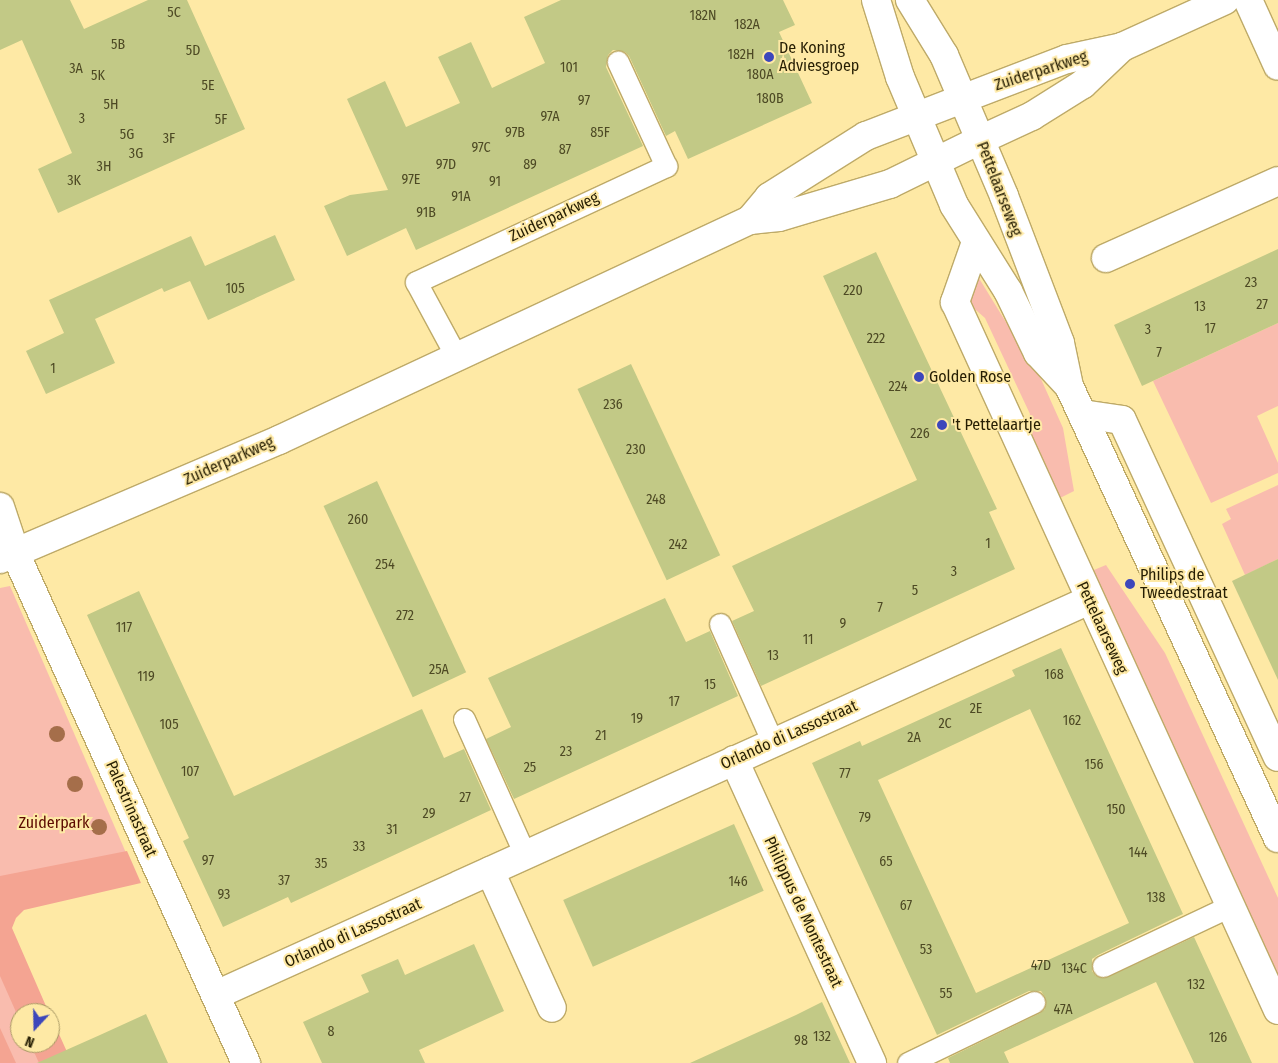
<!DOCTYPE html>
<style>
body{margin:0}
#map{position:relative;width:1278px;height:1063px;overflow:hidden;background:#fee9a5;font-family:"Fira Sans Condensed",sans-serif}
div>[style]{position:absolute}
[style*='--x']{left:calc(var(--x)*1px);top:calc(var(--y)*1px);width:calc(var(--w)*1px);rotate:calc(var(--a)*1deg)}
.green>*{inset:0;background:#f9bcae}
.forest>*{inset:0;background:#f4a492}
.building>*{inset:0;background:#c2c986;transform-origin:0 0}
.roads{filter:drop-shadow(1px 0 #beaa68) drop-shadow(-1px 0 #beaa68) drop-shadow(0 1px #beaa68) drop-shadow(0 -1px #beaa68)}
.service>*{height:21px;margin:-10.5px;padding:0 10.5px;transform-origin:10.5px;border-radius:10.5px;background:#fff}
.minor>*{height:28px;margin:-14px;padding:0 14px;transform-origin:14px;border-radius:14px;background:#fff}
.tertiary>*{height:28px;margin:-14px;padding:0 14px;transform-origin:14px;border-radius:14px;background:#fff}
.trees>*{width:16px;height:16px;margin:-8px;border-radius:50%;background:#a56e4a}
.dots>*{width:14px;height:14px;translate:-50% -50%;box-sizing:border-box;border:2px solid #fee9a5;border-radius:50%}
span{translate:-50% -50%;white-space:nowrap;text-align:center;line-height:1.15;-webkit-text-stroke:4px #fee9a5;paint-order:stroke}
.number-label{font-size:14px;color:#4d4924}
.number-label span{-webkit-text-stroke-width:0}
.poi-label{font-size:16px;color:#261e03}
.left{translate:0 -50%;text-align:left}
.street-label{font-size:16px;color:#261e03}
.park-label{font-size:16px;color:#5c0900}
.north{position:absolute;left:10px;top:1003px;width:50px;height:50px;box-sizing:border-box;background:#fee9a5;border:1px solid #a89864;border-radius:50%;rotate:201deg;font-size:14px;font-weight:700;line-height:20px;text-align:center;color:#261e03}
.north::after{content:'';display:block;margin:auto;width:18px;height:22px;background:#3d47bb;clip-path:polygon(50% 0,100% 100%,50% 72%,0 100%)}
</style>
<div id="map">
<div class="green">
<div style="clip-path:polygon(977px 275px,1041px 379px,1063px 428px,1074px 491px,1056px 500px,1024px 431px,1030px 414px,985px 318px,969px 304px)"></div>
<div style="clip-path:polygon(1278px 323px,1278px 406px,1257px 416px,1278px 463px,1278px 473px,1211px 503px,1153px 381px)"></div>
<div style="clip-path:polygon(1278px 485px,1278px 559px,1245px 575px,1222px 524px,1231px 519px,1226px 509px)"></div>
<div style="clip-path:polygon(1106px 565px,1165px 653px,1278px 898px,1278px 983px,1089px 572px)"></div>
<div style="clip-path:polygon(10px 586px,130px 862px,0 890px,0 588px)"></div>
<div style="clip-path:polygon(0 954px,20px 1013px,20px 1043px,39px 1043px,48px 1063px,0 1063px)"></div>
</div>
<div class="forest">
<div style="clip-path:polygon(127px 851px,141px 883px,24px 910px,16px 918px,12px 928px,49px 1013px,20px 1013px,20px 1021px,0 976px,0 876px)"></div>
<div style="clip-path:polygon(50px 1014px,72px 1063px,39px 1063px,30px 1043px,50px 1043px)"></div>
<div style="clip-path:polygon(0 1028px,16px 1063px,0 1063px)"></div>
</div>
<div class="building">
<div style="clip-path:polygon(0 0,70px 0,84px 29px,148px 0,187px 0,245px 129px,58px 213px,38px 169px,72px 153px,22px 40px,0 50px)"></div>
<div style="clip-path:polygon(561px 0,783px 0,795px 25px,779px 32px,812px 103px,688px 159px,675px 131px,666px 136px,629px 56px,625px 52px,613px 50px,608px 55px,606px 67px,643px 146px,416px 250px,406px 228px,347px 256px,324px 206px,350px 195px,388px 190px,347px 99px,385px 81px,406px 127px,460px 103px,438px 57px,471px 42px,492px 88px,545px 63px,524px 17px)"></div>
<div style="clip-path:polygon(275px 235px,295px 280px,208px 320px,190px 281px,164px 292px,162px 288px,95px 319px,115px 363px,46px 394px,26px 351px,64px 333px,49px 300px,191px 236px,205px 266px)"></div>
<div style="clip-path:polygon(1278px 249px,1278px 323px,1142px 386px,1114px 325px)"></div>
<div style="clip-path:polygon(876px 252px,997px 509px,989px 512px,1015px 569px,761px 686px,732px 621px,754px 611px,732px 566px,917px 480px,823px 276px)"></div>
<div style="left:631px;top:364px;width:211px;height:59px;rotate:65deg"></div>
<div style="left:377px;top:481px;width:211px;height:59px;rotate:65deg"></div>
<div style="clip-path:polygon(1278px 559px,1278px 680px,1232px 581px)"></div>
<div style="clip-path:polygon(139px 591px,234px 796px,422px 709px,444px 758px,464px 749px,491px 810px,291px 903px,288px 897px,223px 927px,183px 841px,189px 838px,87px 615px)"></div>
<div style="clip-path:polygon(665px 598px,686px 642px,710px 631px,738px 696px,514px 799px,486px 739px,511px 727px,488px 678px)"></div>
<div style="clip-path:polygon(evenodd,1061px 648px,1183px 914px,1098px 955px,1092px 959px,1092px 971px,1096px 976px,1108px 977px,1194px 937px,1252px 1063px,1194px 1063px,1156px 982px,1004px 1052px,1009px 1063px,950px 1063px,948px 1058px,1040px 1013px,1045px 1009px,1045px 997px,1041px 991px,1029px 991px,937px 1035px,812px 763px,860px 741px,862px 746px,1015px 676px,1012px 670px,1061px 648px,1030px 709px,1129px 923px,976px 993px,878px 780px,1030px 709px)"></div>
<div style="left:734px;top:824px;width:73px;height:187px;rotate:66deg"></div>
<div style="clip-path:polygon(474px 944px,504px 1011px,419px 1050px,425px 1063px,322px 1063px,303px 1022px,369px 992px,361px 975px,398px 959px,405px 975px)"></div>
<div style="clip-path:polygon(822px 1002px,850px 1063px,690px 1063px,796px 1015px)"></div>
<div style="clip-path:polygon(146px 1014px,168px 1063px,37px 1063px,100px 1035px)"></div>
</div>
<div class="roads">
<div class="service">
<div style="--x:456;--y:356;--w:84;--a:-118.4"></div>
<div style="--x:416;--y:282;--w:276;--a:-24.9"></div>
<div style="--x:666;--y:166;--w:115;--a:-114.8"></div>
<div style="--x:720;--y:624;--w:130;--a:66"></div>
<div style="--x:464;--y:719;--w:149;--a:65.8"></div>
<div style="--x:1103;--y:966;--w:140;--a:-25.3"></div>
<div style="--x:908;--y:1063;--w:140;--a:-25.8"></div>
</div>
<div class="minor">
<div style="--x:1248;--y:0;--w:72;--a:65.6"></div>
<div style="--x:962;--y:99;--w:112;--a:-20.9"></div>
<div style="--x:1067;--y:59;--w:56;--a:-12.3"></div>
<div style="--x:1122;--y:47;--w:113;--a:-24.5"></div>
<div style="--x:980;--y:140;--w:57;--a:-24.8"></div>
<div style="--x:1032;--y:116;--w:60;--a:-32.1"></div>
<div style="--x:1083;--y:84;--w:54;--a:-43.5"></div>
<div style="--x:976;--y:242;--w:64;--a:109.3"></div>
<div style="--x:955;--y:302;--w:778;--a:65.48"></div>
<div style="--x:1106;--y:258;--w:188;--a:-24.1"></div>
<div style="--x:1082;--y:414;--w:40;--a:8.5"></div>
<div style="--x:1122;--y:420;--w:371;--a:65.2"></div>
<div style="--x:0;--y:507;--w:51;--a:71.6"></div>
<div style="--x:16;--y:555;--w:558;--a:65.64"></div>
<div style="--x:734;--y:760;--w:333;--a:65.5"></div>
<div style="--x:490;--y:871;--w:150;--a:65.7"></div>
<div style="--x:216;--y:995;--w:958;--a:-24.34"></div>
</div>
<div class="tertiary">
<div style="--x:876;--y:0;--w:81;--a:72.7"></div>
<div style="--x:900;--y:77;--w:139;--a:67.1"></div>
<div style="--x:954;--y:205;--w:102;--a:57.9"></div>
<div style="--x:1008;--y:291;--w:69;--a:64.2"></div>
<div style="--x:1038;--y:353;--w:44;--a:46.8"></div>
<div style="--x:910;--y:0;--w:65;--a:58.3"></div>
<div style="--x:944;--y:55;--w:153;--a:66.9"></div>
<div style="--x:1004;--y:196;--w:157;--a:69.1"></div>
<div style="--x:1060;--y:343;--w:44;--a:78.2"></div>
<div style="--x:1069;--y:386;--w:498;--a:65.2"></div>
<div style="--x:750;--y:220;--w:30;--a:-50"></div>
<div style="--x:769;--y:197;--w:115;--a:-32.2"></div>
<div style="--x:866;--y:136;--w:103;--a:-21.1"></div>
<div style="--x:0;--y:559;--w:303;--a:-23.1"></div>
<div style="--x:279;--y:440;--w:520;--a:-25.04"></div>
<div style="--x:750;--y:220;--w:29;--a:-6"></div>
<div style="--x:779;--y:217;--w:116;--a:-16.6"></div>
<div style="--x:890;--y:184;--w:100;--a:-26.1"></div>
</div>
</div>
<div class="trees">
<div style="left:57px;top:734px"></div>
<div style="left:75px;top:784px"></div>
<div style="left:99px;top:827px"></div>
</div>
<div class="dots">
<div style="left:769px;top:57px;background:#3d47bb"></div>
<div style="left:919px;top:377px;background:#3d47bb"></div>
<div style="left:942px;top:425px;background:#3d47bb"></div>
<div style="left:1130px;top:584px;background:#3d47bb"></div>
</div>
<div class="number-label">
<span style="left:174px;top:13px">5C</span>
<span style="left:703px;top:16px">182N</span>
<span style="left:747px;top:25px">182A</span>
<span style="left:118px;top:45px">5B</span>
<span style="left:193px;top:51px">5D</span>
<span style="left:741px;top:55px">182H</span>
<span style="left:569px;top:68px">101</span>
<span style="left:76px;top:69px">3A</span>
<span style="left:760px;top:75px">180A</span>
<span style="left:98px;top:76px">5K</span>
<span style="left:208px;top:86px">5E</span>
<span style="left:770px;top:99px">180B</span>
<span style="left:584px;top:101px">97</span>
<span style="left:111px;top:105px">5H</span>
<span style="left:550px;top:117px">97A</span>
<span style="left:82px;top:119px">3</span>
<span style="left:221px;top:120px">5F</span>
<span style="left:515px;top:133px">97B</span>
<span style="left:600px;top:133px">85F</span>
<span style="left:127px;top:135px">5G</span>
<span style="left:169px;top:139px">3F</span>
<span style="left:481px;top:148px">97C</span>
<span style="left:565px;top:150px">87</span>
<span style="left:136px;top:154px">3G</span>
<span style="left:446px;top:165px">97D</span>
<span style="left:530px;top:165px">89</span>
<span style="left:104px;top:167px">3H</span>
<span style="left:411px;top:180px">97E</span>
<span style="left:74px;top:181px">3K</span>
<span style="left:495px;top:182px">91</span>
<span style="left:461px;top:197px">91A</span>
<span style="left:426px;top:213px">91B</span>
<span style="left:1251px;top:283px">23</span>
<span style="left:235px;top:289px">105</span>
<span style="left:853px;top:291px">220</span>
<span style="left:1262px;top:305px">27</span>
<span style="left:1200px;top:307px">13</span>
<span style="left:1210px;top:329px">17</span>
<span style="left:1148px;top:330px">3</span>
<span style="left:876px;top:339px">222</span>
<span style="left:1159px;top:353px">7</span>
<span style="left:53px;top:369px">1</span>
<span style="left:898px;top:387px">224</span>
<span style="left:613px;top:405px">236</span>
<span style="left:920px;top:434px">226</span>
<span style="left:636px;top:450px">230</span>
<span style="left:656px;top:500px">248</span>
<span style="left:358px;top:520px">260</span>
<span style="left:988px;top:544px">1</span>
<span style="left:678px;top:545px">242</span>
<span style="left:385px;top:565px">254</span>
<span style="left:954px;top:572px">3</span>
<span style="left:915px;top:591px">5</span>
<span style="left:880px;top:608px">7</span>
<span style="left:405px;top:616px">272</span>
<span style="left:843px;top:624px">9</span>
<span style="left:124px;top:628px">117</span>
<span style="left:808px;top:640px">11</span>
<span style="left:773px;top:656px">13</span>
<span style="left:439px;top:670px">25A</span>
<span style="left:1054px;top:675px">168</span>
<span style="left:146px;top:677px">119</span>
<span style="left:710px;top:685px">15</span>
<span style="left:674px;top:702px">17</span>
<span style="left:976px;top:709px">2E</span>
<span style="left:637px;top:719px">19</span>
<span style="left:1072px;top:721px">162</span>
<span style="left:945px;top:724px">2C</span>
<span style="left:169px;top:725px">105</span>
<span style="left:601px;top:736px">21</span>
<span style="left:914px;top:738px">2A</span>
<span style="left:566px;top:752px">23</span>
<span style="left:1094px;top:765px">156</span>
<span style="left:530px;top:768px">25</span>
<span style="left:190px;top:772px">107</span>
<span style="left:845px;top:774px">77</span>
<span style="left:465px;top:798px">27</span>
<span style="left:1116px;top:810px">150</span>
<span style="left:429px;top:814px">29</span>
<span style="left:865px;top:818px">79</span>
<span style="left:392px;top:830px">31</span>
<span style="left:359px;top:847px">33</span>
<span style="left:1138px;top:853px">144</span>
<span style="left:208px;top:861px">97</span>
<span style="left:886px;top:862px">65</span>
<span style="left:321px;top:864px">35</span>
<span style="left:284px;top:881px">37</span>
<span style="left:738px;top:882px">146</span>
<span style="left:224px;top:895px">93</span>
<span style="left:1156px;top:898px">138</span>
<span style="left:906px;top:906px">67</span>
<span style="left:926px;top:950px">53</span>
<span style="left:1041px;top:966px">47D</span>
<span style="left:1074px;top:969px">134C</span>
<span style="left:1196px;top:985px">132</span>
<span style="left:946px;top:994px">55</span>
<span style="left:1063px;top:1010px">47A</span>
<span style="left:331px;top:1032px">8</span>
<span style="left:822px;top:1037px">132</span>
<span style="left:1218px;top:1038px">126</span>
<span style="left:801px;top:1041px">98</span>
</div>
<div class="poi-label">
<span class="left" style="left:779px;top:57px">De Koning<br>Adviesgroep</span>
<span class="left" style="left:929px;top:377px">Golden Rose</span>
<span class="left" style="left:952px;top:425px">'t Pettelaartje</span>
<span class="left" style="left:1140px;top:584px">Philips de<br>Tweedestraat</span>
</div>
<div class="street-label">
<span style="left:1041px;top:71px;rotate:-18deg">Zuiderparkweg</span>
<span style="left:999px;top:189px;rotate:69deg">Pettelaarseweg</span>
<span style="left:554px;top:217px;rotate:-25deg">Zuiderparkweg</span>
<span style="left:229px;top:461px;rotate:-24deg">Zuiderparkweg</span>
<span style="left:1102px;top:628px;rotate:65deg">Pettelaarseweg</span>
<span style="left:789px;top:735px;rotate:-24deg">Orlando di Lassostraat</span>
<span style="left:131px;top:809px;rotate:66deg">Palestrinastraat</span>
<span style="left:803px;top:912px;rotate:65deg">Philippus de Montestraat</span>
<span style="left:353px;top:933px;rotate:-24deg">Orlando di Lassostraat</span>
</div>
<div class="park-label">
<span style="left:54px;top:823px">Zuiderpark</span>
</div>
<div class="north">N</div>
</div>
